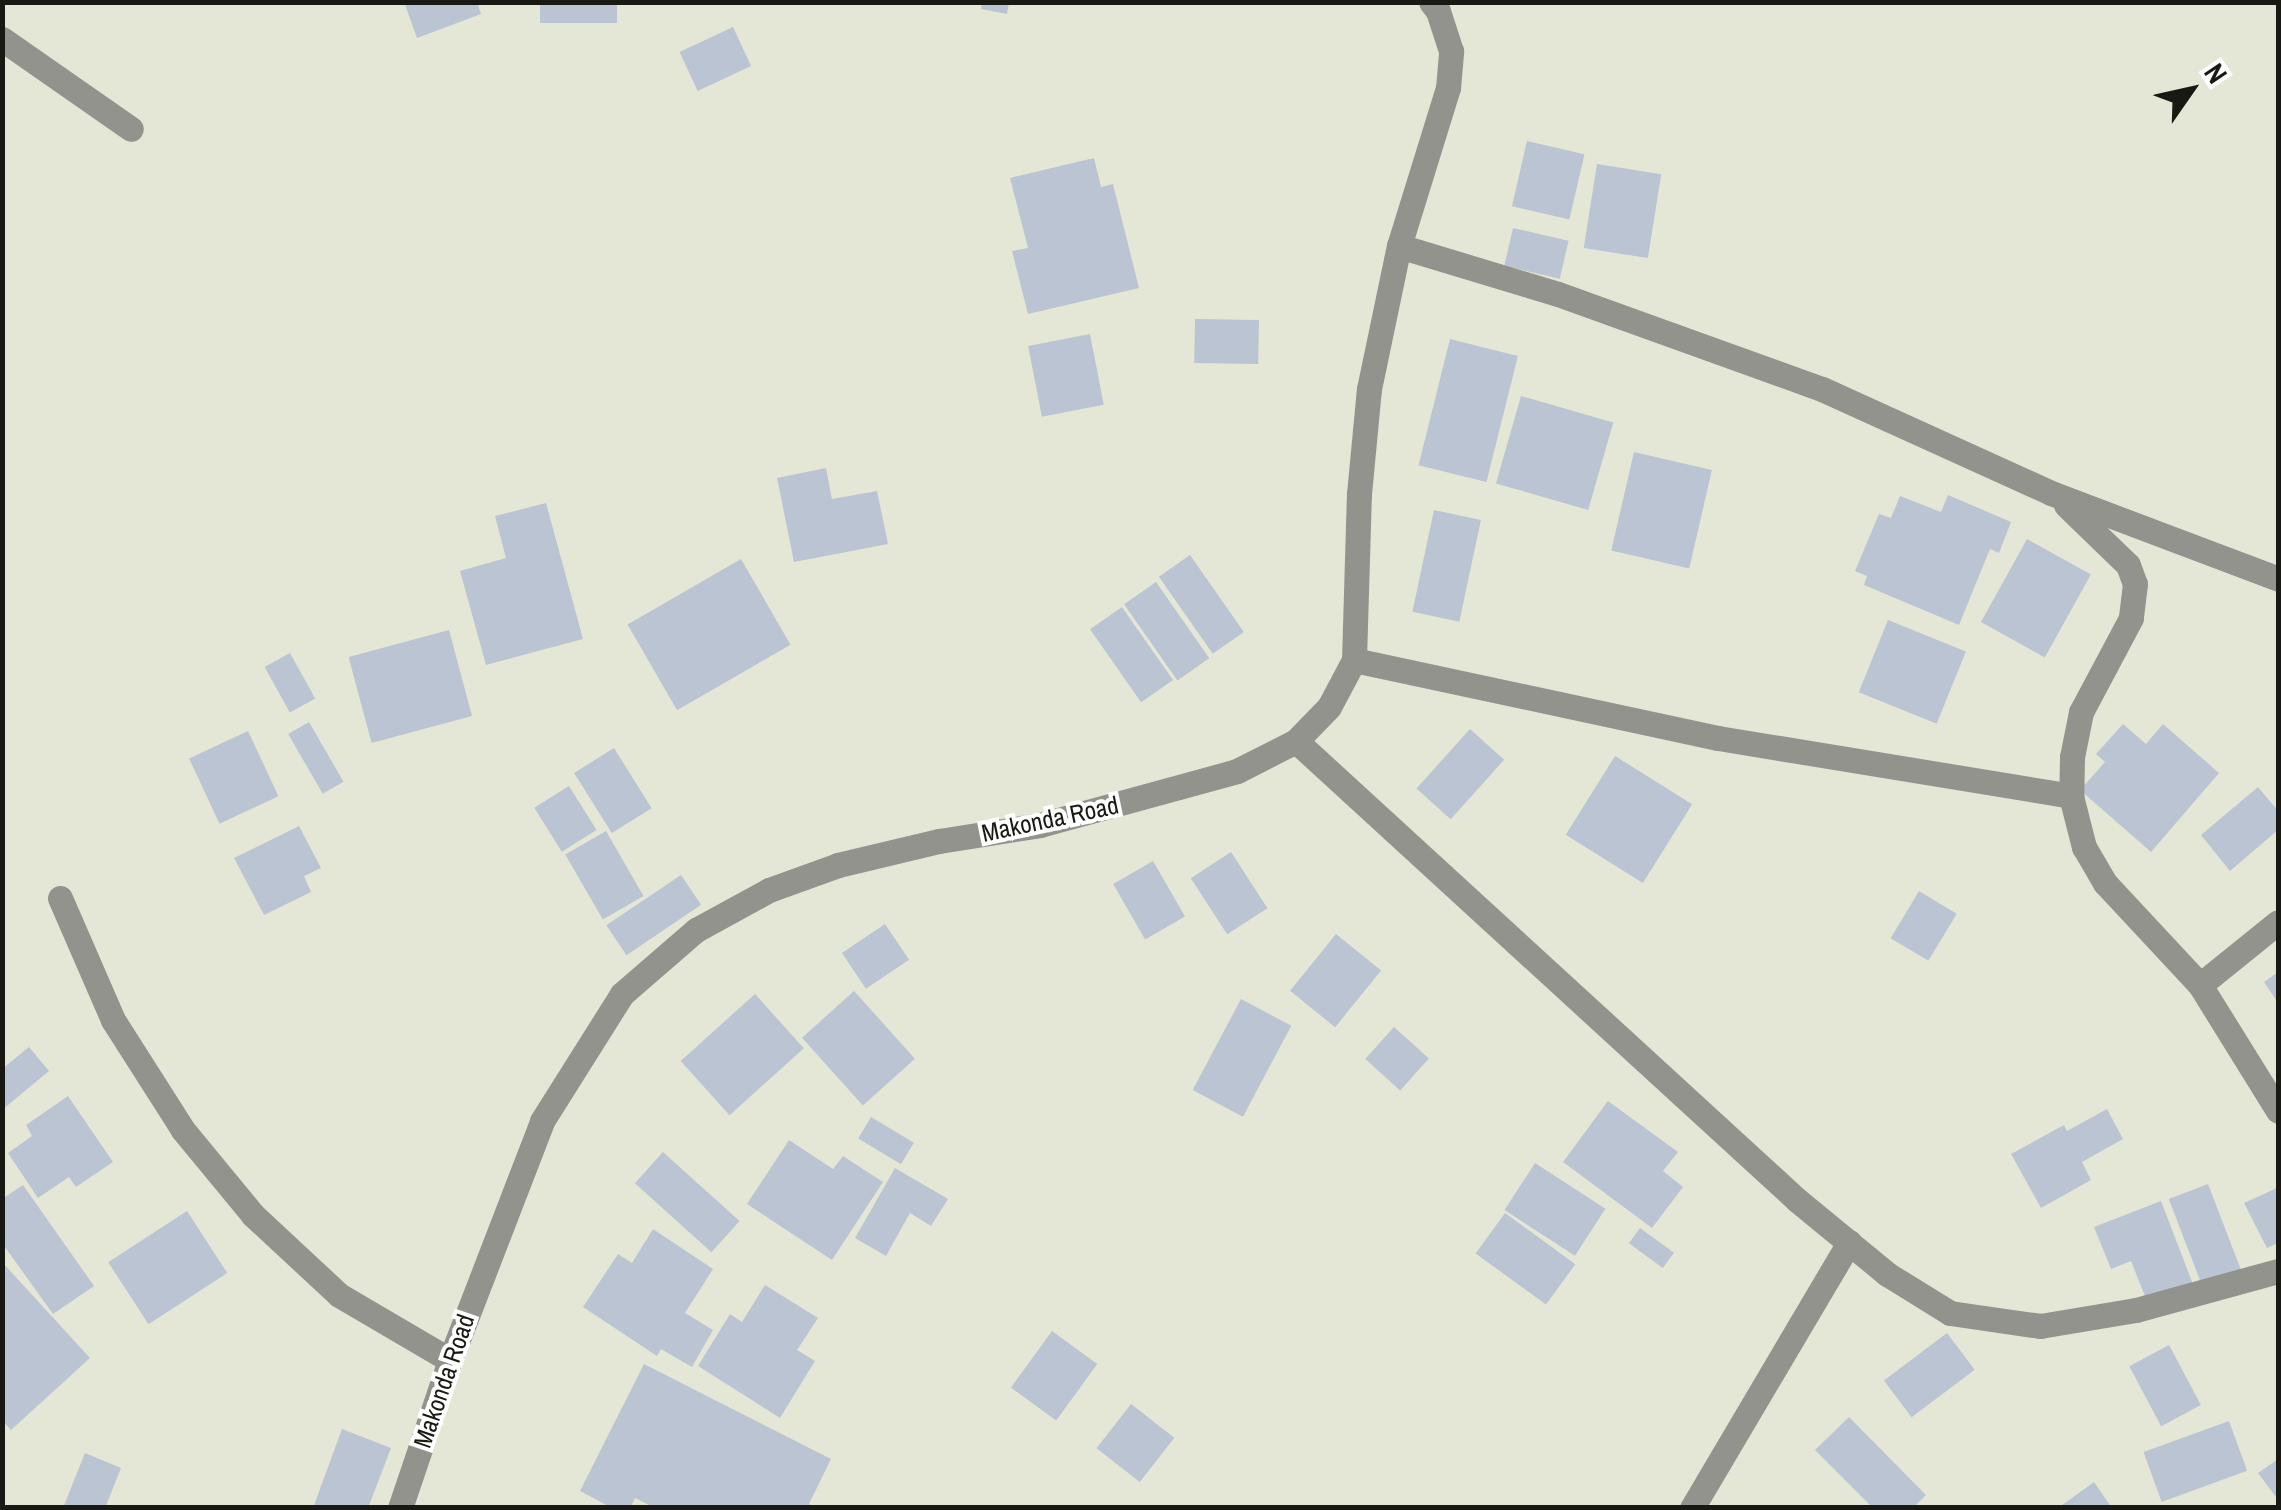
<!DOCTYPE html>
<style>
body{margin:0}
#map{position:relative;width:2281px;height:1510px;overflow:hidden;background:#e5e7d6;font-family:"Archivo Narrow",sans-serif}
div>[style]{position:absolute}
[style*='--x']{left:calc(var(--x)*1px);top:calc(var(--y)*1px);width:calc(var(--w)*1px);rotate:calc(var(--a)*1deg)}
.building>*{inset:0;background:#bbc4d2;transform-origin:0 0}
.minor>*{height:25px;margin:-12.5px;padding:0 12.5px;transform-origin:12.5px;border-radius:12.5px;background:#92938c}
span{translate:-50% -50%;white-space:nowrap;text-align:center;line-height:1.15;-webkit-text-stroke:8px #fff;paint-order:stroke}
.street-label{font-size:25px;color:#191913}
.frame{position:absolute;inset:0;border:5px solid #191913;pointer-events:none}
.north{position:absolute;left:2141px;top:40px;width:100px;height:100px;-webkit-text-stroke:8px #fff;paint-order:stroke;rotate:56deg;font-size:28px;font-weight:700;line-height:40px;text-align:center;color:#191913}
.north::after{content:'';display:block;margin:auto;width:35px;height:45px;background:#191913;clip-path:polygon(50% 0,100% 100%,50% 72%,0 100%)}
</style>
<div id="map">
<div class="building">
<div style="clip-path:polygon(404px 2px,477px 2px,481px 14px,417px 38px)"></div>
<div style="left:540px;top:2px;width:77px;height:21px"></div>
<div style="clip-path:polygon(982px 2px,1009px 2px,1007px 14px,981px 9px)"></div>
<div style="left:733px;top:27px;width:43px;height:59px;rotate:65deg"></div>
<div style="left:1527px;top:141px;width:59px;height:67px;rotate:13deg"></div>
<div style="clip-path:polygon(1094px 158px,1101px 187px,1113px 184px,1139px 288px,1028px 314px,1012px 251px,1028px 248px,1010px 178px)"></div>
<div style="left:1597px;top:164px;width:65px;height:85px;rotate:9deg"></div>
<div style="left:1513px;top:228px;width:57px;height:39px;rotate:13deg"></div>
<div style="left:1195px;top:319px;width:64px;height:44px;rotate:1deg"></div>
<div style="left:1090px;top:334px;width:72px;height:63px;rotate:79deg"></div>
<div style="left:1450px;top:339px;width:70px;height:130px;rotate:14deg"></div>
<div style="left:1521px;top:396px;width:96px;height:91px;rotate:16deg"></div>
<div style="left:1634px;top:452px;width:80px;height:101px;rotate:13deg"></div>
<div style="clip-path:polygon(826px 468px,832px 499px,877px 491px,888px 544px,794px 562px,777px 478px)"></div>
<div style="clip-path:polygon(1948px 495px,2011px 522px,1999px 553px,1990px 549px,1959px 625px,1864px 585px,1867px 576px,1855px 571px,1879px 514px,1891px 518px,1900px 496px,1941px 512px)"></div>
<div style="clip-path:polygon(546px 503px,583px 639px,486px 665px,460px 571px,506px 558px,495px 516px)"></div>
<div style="left:1434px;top:510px;width:48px;height:104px;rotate:12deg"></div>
<div style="left:2027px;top:539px;width:73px;height:95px;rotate:29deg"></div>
<div style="left:1190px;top:555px;width:94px;height:38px;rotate:55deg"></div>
<div style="left:741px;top:559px;width:99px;height:131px;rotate:60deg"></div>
<div style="left:1156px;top:582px;width:93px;height:39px;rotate:55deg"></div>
<div style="left:1122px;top:607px;width:89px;height:39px;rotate:55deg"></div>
<div style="left:1888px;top:620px;width:84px;height:78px;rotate:22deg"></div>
<div style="left:449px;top:630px;width:89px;height:104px;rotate:75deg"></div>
<div style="left:290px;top:653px;width:52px;height:29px;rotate:61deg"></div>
<div style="left:309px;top:722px;width:69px;height:24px;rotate:60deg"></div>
<div style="clip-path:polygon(2123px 724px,2146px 744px,2163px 724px,2219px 773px,2151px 852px,2080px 790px,2105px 762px,2096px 754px)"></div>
<div style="left:1470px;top:729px;width:46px;height:80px;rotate:42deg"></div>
<div style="left:248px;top:731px;width:72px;height:65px;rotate:65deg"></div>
<div style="left:614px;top:748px;width:71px;height:47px;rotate:58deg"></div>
<div style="left:1615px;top:756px;width:91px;height:93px;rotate:32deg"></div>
<div style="left:569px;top:786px;width:52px;height:41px;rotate:58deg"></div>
<div style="clip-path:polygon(2258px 787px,2278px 811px,2278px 830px,2230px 871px,2201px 835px)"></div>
<div style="clip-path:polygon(299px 826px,321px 868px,304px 876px,311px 892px,264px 915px,234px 858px)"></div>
<div style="left:606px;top:831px;width:75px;height:47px;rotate:60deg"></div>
<div style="left:1231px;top:852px;width:67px;height:48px;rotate:57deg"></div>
<div style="left:1153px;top:861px;width:64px;height:46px;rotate:60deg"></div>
<div style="left:681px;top:875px;width:36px;height:90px;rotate:56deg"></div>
<div style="left:1919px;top:891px;width:44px;height:55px;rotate:31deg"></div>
<div style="left:885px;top:924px;width:43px;height:52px;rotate:56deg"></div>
<div style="left:1336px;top:934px;width:58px;height:73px;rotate:39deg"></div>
<div style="clip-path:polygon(2278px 972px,2278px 1003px,2264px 982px)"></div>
<div style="left:854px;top:991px;width:91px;height:70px;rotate:48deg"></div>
<div style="left:755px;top:994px;width:73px;height:100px;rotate:48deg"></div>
<div style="left:1241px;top:999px;width:57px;height:103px;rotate:28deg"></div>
<div style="left:1394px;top:1027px;width:47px;height:43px;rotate:42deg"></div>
<div style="clip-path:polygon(29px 1047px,49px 1071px,2px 1110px,2px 1069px)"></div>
<div style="clip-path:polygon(68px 1096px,113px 1162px,76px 1187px,69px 1177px,38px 1198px,8px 1153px,32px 1136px,26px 1125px)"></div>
<div style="clip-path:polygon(1608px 1101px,1678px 1152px,1663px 1171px,1683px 1187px,1652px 1228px,1563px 1162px)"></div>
<div style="clip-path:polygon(2107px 1109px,2123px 1139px,2082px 1162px,2091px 1180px,2041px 1208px,2011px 1154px,2064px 1125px,2067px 1131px)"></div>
<div style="left:871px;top:1117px;width:50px;height:25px;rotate:31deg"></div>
<div style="clip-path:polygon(789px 1140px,833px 1169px,843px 1156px,883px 1182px,832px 1260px,747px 1204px)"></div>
<div style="left:663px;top:1152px;width:103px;height:42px;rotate:42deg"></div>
<div style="left:1535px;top:1163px;width:84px;height:56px;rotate:33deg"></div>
<div style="clip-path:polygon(895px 1168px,948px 1199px,931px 1226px,910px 1213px,886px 1256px,855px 1238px)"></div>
<div style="left:2208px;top:1184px;width:93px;height:42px;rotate:69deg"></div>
<div style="clip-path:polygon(23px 1185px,94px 1286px,53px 1314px,2px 1243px,2px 1199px)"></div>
<div style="clip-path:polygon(2277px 1188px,2278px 1243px,2267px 1248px,2244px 1203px)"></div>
<div style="clip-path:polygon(2161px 1201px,2194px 1287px,2148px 1304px,2131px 1261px,2111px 1269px,2094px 1227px)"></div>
<div style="left:187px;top:1211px;width:74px;height:94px;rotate:57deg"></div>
<div style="left:1505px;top:1213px;width:87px;height:50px;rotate:36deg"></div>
<div style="left:1640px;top:1228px;width:42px;height:19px;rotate:36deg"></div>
<div style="clip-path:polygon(653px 1229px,713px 1269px,685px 1313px,713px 1330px,692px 1367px,661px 1349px,657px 1356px,583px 1307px,618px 1254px,632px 1263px)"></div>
<div style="clip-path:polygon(2px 1262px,90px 1358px,11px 1430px,2px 1420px)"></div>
<div style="clip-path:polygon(765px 1285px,818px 1318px,797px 1350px,815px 1361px,780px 1418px,698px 1366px,730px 1314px,742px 1322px)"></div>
<div style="left:1052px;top:1331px;width:56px;height:70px;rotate:36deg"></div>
<div style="left:1947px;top:1333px;width:46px;height:79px;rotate:53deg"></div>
<div style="left:2169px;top:1345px;width:68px;height:45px;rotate:62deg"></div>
<div style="clip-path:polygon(644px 1364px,831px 1459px,809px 1504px,816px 1508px,655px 1508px,635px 1498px,630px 1508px,612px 1508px,580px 1491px)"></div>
<div style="left:1131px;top:1404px;width:55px;height:56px;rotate:38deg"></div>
<div style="clip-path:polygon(1849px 1417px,1926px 1495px,1913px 1508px,1873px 1508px,1815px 1450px)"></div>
<div style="left:2229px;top:1421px;width:53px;height:91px;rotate:70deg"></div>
<div style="clip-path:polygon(342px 1429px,391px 1448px,368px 1508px,313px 1508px)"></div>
<div style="clip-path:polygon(85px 1453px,121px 1468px,105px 1508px,63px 1508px)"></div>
<div style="clip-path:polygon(2278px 1459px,2278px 1495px,2276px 1497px,2258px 1473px)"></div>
<div style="clip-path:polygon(2094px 1482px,2112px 1508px,2058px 1508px)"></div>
</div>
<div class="minor">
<div style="--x:2;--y:39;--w:157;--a:34.9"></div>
<div style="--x:1399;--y:246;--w:166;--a:16.8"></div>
<div style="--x:1558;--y:294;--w:281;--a:19.8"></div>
<div style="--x:1822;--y:389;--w:252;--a:24.4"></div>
<div style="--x:2051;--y:493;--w:243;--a:20.7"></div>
<div style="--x:2066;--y:505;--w:86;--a:44.1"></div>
<div style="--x:2128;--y:565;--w:20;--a:70"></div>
<div style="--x:2135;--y:584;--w:34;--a:97"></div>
<div style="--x:2131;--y:618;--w:106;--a:118"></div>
<div style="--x:2081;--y:712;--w:46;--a:101.3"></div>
<div style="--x:2072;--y:757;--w:39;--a:91"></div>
<div style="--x:2071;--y:796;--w:53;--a:75.7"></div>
<div style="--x:2084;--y:847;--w:42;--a:59.7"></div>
<div style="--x:2105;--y:883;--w:139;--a:47"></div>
<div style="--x:2200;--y:985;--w:148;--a:58.2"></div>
<div style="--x:1354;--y:660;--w:372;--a:12.1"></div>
<div style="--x:1718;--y:738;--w:358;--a:9.3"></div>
<div style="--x:1296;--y:741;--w:679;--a:42.49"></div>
<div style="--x:1797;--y:1200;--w:117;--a:39.4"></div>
<div style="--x:1887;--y:1274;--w:74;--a:31.8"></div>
<div style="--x:1950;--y:1313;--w:91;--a:8.2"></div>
<div style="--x:2040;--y:1326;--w:97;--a:-9.5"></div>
<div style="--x:2136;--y:1310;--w:147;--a:-15.4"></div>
<div style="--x:60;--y:898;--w:133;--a:66.5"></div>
<div style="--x:113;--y:1020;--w:130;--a:57.5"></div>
<div style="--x:183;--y:1130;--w:110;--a:50.5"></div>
<div style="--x:253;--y:1215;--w:117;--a:42.9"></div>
<div style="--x:339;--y:1295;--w:129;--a:30.4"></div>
<div style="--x:2200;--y:985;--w:100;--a:-38.9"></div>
<div style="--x:400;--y:1508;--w:156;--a:-71.3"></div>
<div style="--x:450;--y:1360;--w:256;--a:-68.9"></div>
<div style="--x:542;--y:1121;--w:150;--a:-57.8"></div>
<div style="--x:622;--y:994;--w:98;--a:-40.9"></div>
<div style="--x:696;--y:930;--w:83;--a:-28.7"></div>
<div style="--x:769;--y:890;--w:73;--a:-19.9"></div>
<div style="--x:838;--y:865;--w:104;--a:-13.4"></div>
<div style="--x:939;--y:841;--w:102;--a:-9"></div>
<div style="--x:1040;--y:825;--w:204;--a:-15.3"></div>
<div style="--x:1237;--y:771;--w:66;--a:-27"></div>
<div style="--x:1296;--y:741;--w:47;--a:-45.9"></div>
<div style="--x:1329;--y:707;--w:53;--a:-62"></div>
<div style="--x:1354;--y:660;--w:166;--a:-88.3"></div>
<div style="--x:1359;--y:494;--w:105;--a:-84.6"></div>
<div style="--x:1369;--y:389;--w:146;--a:-78.2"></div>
<div style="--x:1399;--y:246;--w:165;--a:-72.8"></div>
<div style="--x:1448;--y:88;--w:37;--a:-85"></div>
<div style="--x:1451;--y:51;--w:42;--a:-108"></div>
<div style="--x:1438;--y:11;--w:11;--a:-128"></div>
<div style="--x:1692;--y:1508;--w:309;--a:-59.4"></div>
</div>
<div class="street-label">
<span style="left:1050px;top:819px;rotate:-12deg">Makonda Road</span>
<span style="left:444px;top:1381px;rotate:-71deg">Makonda Road</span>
</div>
<div class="frame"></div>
<div class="north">N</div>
</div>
